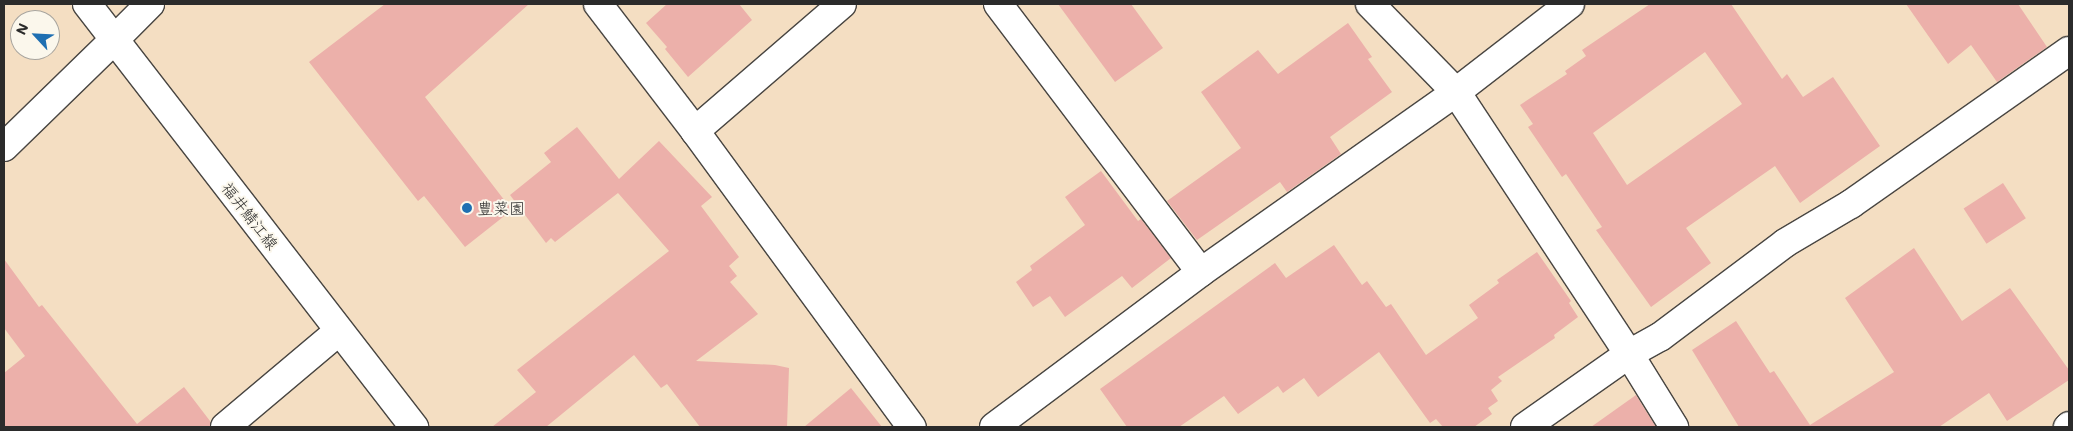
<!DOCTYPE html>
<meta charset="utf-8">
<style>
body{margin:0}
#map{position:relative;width:2073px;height:431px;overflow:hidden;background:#f4dec2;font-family:Mali,"Klee One",sans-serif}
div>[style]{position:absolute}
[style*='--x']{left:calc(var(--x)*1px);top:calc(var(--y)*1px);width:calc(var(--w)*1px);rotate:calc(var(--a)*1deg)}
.building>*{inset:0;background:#ecb0aa;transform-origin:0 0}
.roads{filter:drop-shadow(1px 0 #494642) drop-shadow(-1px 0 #494642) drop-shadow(0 1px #494642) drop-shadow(0 -1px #494642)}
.minor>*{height:28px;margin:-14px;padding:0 14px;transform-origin:14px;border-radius:14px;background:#fff}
.tertiary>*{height:28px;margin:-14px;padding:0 14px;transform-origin:14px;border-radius:14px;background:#fff}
.secondary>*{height:28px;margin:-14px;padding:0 14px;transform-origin:14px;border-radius:14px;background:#fff}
.dots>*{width:14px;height:14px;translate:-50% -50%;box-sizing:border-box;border:2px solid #fbf7ec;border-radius:50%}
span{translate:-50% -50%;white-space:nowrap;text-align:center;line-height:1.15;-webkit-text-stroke:4px #fbf7ec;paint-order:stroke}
.poi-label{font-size:16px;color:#2b2b2b}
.left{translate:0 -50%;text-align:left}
.street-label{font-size:16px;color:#2b2b2b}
.frame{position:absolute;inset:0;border:5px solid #2b2b2b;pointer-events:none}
.north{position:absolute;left:10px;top:10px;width:50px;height:50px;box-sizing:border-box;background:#fbf7ec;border:1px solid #a8a59f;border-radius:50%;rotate:295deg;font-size:14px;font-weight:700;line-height:20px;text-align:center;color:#2b2b2b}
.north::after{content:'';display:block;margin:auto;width:18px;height:22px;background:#1f6fb2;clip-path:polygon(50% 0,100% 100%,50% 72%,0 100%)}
</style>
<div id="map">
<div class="building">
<div style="clip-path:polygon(385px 4px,529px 4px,425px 97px,512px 210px,465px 247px,424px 196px,418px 201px,309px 62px)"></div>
<div style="clip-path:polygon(667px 4px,739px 4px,752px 20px,688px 77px,665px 49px,667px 47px,646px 23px)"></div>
<div style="clip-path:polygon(1058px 4px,1131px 4px,1163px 48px,1115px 82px)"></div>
<div style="clip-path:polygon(evenodd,1650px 4px,1731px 4px,1782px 79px,1787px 74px,1803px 97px,1833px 77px,1880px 146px,1800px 203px,1775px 166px,1686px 228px,1711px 263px,1651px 307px,1596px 230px,1602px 227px,1566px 174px,1562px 177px,1528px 127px,1533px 124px,1520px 105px,1567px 74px,1565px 71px,1586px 56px,1582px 50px,1650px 4px,1705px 52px,1742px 104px,1627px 185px,1593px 133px,1705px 52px)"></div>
<div style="clip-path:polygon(1906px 4px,2018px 4px,2047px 47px,1997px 82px,1971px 45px,1948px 64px)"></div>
<div style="clip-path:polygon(1348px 23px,1372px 57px,1368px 59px,1392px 92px,1330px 137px,1341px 154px,1287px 192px,1280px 182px,1197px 240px,1167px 201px,1241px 148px,1201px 92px,1258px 50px,1278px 74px)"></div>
<div style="clip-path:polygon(577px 127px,619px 179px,659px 141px,712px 197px,701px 206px,739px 257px,729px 266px,737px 276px,730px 282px,758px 314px,696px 361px,775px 365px,789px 368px,787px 427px,700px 427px,667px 384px,661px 388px,634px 355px,546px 427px,492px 427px,536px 392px,517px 370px,669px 251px,618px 193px,555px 242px,551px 238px,546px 243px,510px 195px,551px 162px,544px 153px)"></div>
<div style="clip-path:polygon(1101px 171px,1138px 221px,1141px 219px,1171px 258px,1132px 288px,1122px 276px,1065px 317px,1050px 296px,1033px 307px,1016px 282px,1032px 270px,1030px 266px,1085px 225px,1065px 197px)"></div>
<div style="left:2003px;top:183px;width:42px;height:47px;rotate:57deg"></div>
<div style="clip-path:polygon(1334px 245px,1362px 285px,1367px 281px,1386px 307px,1391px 304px,1426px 355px,1478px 318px,1469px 305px,1499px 283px,1497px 280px,1537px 252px,1571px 301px,1569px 303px,1578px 317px,1554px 335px,1555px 338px,1498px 377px,1502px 381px,1491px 390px,1498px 401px,1488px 408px,1492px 414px,1474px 427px,1443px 427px,1436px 419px,1430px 423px,1379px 352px,1318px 397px,1304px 378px,1283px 393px,1278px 386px,1238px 414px,1224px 396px,1179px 427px,1127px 427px,1100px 389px,1275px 263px,1286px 278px)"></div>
<div style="clip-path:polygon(1914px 248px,1962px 321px,2010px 288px,2069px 370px,2069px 380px,2007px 421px,1989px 393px,1939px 427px,1739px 427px,1692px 350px,1736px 321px,1770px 373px,1774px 371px,1810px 425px,1894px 372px,1845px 298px)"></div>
<div style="clip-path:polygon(4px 259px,39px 307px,42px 305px,137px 424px,184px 387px,210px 421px,210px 427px,4px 427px,4px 373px,25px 356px,4px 328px)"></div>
<div style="clip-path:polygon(851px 388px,882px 427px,804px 427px)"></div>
<div style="clip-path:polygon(1636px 395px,1656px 427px,1591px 427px)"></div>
</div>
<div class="roads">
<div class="minor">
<div style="--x:598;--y:4;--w:160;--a:52.6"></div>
<div style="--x:695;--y:131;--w:367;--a:53.8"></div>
<div style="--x:998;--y:4;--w:336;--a:52.9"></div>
<div style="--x:1370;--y:4;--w:123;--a:45.7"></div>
<div style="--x:1456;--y:92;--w:314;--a:56.6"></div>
<div style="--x:1629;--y:354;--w:86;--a:58.3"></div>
<div style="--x:695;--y:131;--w:194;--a:-40.8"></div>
<div style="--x:4;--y:147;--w:153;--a:-44.2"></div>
<div style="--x:225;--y:427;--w:149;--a:-40.1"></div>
<div style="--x:994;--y:427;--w:259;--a:-36.8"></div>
<div style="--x:1201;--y:272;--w:312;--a:-35.2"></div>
<div style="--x:1456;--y:92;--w:144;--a:-37.7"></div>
<div style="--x:1525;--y:427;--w:127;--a:-35.1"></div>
<div style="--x:1629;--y:354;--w:35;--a:-29"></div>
<div style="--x:1660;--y:337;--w:156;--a:-36.9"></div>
<div style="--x:1785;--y:243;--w:77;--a:-30.6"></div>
<div style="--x:1851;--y:204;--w:266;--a:-35.1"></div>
<div style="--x:2068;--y:427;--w:1;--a:-45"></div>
</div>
<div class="tertiary">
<div style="--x:114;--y:40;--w:51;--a:-45"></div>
</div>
<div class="secondary">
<div style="--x:87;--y:4;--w:535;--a:52.29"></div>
</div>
</div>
<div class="dots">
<div style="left:467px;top:208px;background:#1f6fb2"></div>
</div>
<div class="poi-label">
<span class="left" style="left:477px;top:208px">豊菜園</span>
</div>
<div class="street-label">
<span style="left:250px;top:216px;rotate:52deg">福井鯖江線</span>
</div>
<div class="frame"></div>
<div class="north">N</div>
</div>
